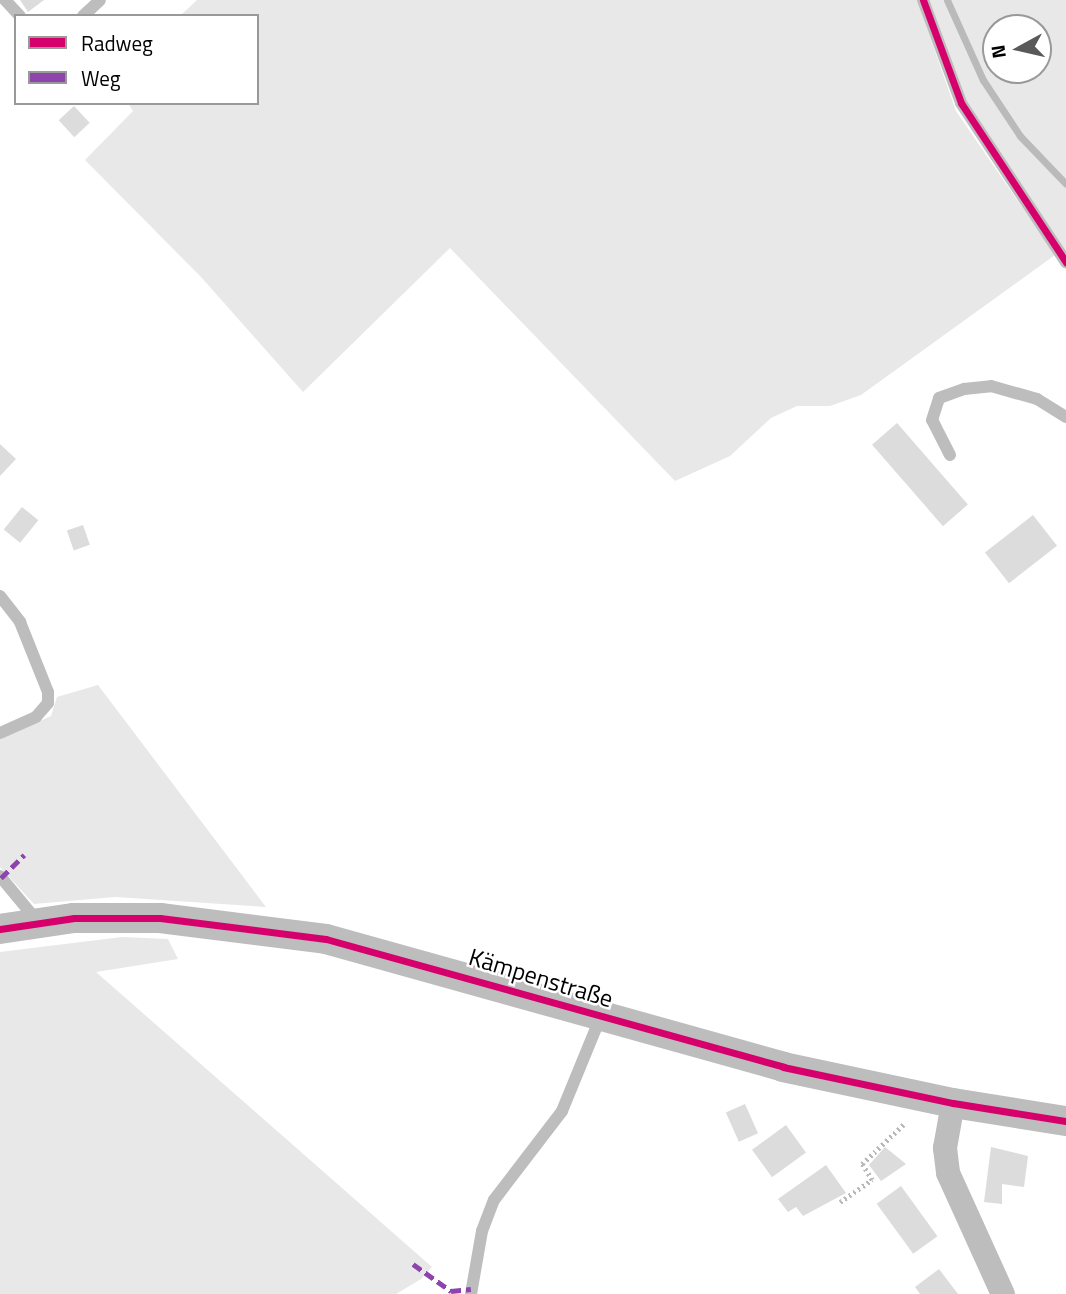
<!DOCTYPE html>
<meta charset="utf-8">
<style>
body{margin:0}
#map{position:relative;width:1066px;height:1294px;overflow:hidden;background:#fff;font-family:"Titillium Web",sans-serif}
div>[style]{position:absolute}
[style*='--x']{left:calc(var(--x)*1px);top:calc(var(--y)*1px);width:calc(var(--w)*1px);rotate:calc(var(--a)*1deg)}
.green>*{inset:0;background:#e8e8e8}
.stream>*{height:7px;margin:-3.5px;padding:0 3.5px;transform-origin:3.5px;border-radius:3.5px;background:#bababa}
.building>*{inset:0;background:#dcdcdc;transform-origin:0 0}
.path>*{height:4.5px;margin-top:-2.25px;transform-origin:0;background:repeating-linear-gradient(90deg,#b8b8b8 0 2px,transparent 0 5.5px)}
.service>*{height:12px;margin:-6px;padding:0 6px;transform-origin:6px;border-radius:6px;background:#bdbdbd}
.minor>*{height:24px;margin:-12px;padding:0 12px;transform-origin:12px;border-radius:12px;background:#bdbdbd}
.tertiary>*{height:30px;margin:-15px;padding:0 15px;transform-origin:15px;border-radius:15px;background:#bdbdbd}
.quiet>*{height:5px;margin-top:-2.5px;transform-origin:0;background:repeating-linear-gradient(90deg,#8e44ad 0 10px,transparent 0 15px)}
.cycleway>*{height:7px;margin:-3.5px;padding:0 3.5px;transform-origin:3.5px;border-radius:3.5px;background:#d6006c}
span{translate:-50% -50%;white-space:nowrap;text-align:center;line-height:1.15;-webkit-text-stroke:5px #fff;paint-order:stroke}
.street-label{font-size:24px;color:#000}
.legend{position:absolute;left:14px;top:14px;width:245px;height:91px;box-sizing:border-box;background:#fff;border:2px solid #999;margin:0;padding:9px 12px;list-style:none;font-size:21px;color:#000}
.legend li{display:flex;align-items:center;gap:14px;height:35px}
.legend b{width:35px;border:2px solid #999}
.north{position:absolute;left:982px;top:14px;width:70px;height:70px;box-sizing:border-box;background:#fff;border:2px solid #999;border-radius:50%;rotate:262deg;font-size:19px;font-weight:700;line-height:28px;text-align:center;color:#000}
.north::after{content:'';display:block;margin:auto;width:24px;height:32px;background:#595959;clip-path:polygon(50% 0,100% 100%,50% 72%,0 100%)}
</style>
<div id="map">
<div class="green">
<div style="clip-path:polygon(197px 0,917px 0,956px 111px,1055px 255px,861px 395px,830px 406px,797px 406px,771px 418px,730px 456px,675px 481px,450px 248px,303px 392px,201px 277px,85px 160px,133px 111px,128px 103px,257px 103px,257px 16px,180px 16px)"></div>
<div style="clip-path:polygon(evenodd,927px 0,1066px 0,1066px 252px,965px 103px,927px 0,996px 28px,1038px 28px,1038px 70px,996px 70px,996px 28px)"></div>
<div style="clip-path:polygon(98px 685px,266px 907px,115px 897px,34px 904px,0 867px,0 739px,51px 716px,57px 697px)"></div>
<div style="clip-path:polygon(122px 937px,168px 939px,178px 959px,96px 972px,432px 1267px,421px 1279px,396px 1294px,0 1294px,0 952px)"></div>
</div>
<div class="stream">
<div style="--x:947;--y:0;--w:88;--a:65.8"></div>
<div style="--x:983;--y:80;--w:67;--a:56.5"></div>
<div style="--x:1020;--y:136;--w:66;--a:46.2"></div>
</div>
<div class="building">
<div style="clip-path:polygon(20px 0,44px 0,28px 12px)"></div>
<div style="left:74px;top:106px;width:23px;height:21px;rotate:47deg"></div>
<div style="left:897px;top:423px;width:108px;height:33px;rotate:49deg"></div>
<div style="clip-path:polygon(0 444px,16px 459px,0 476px)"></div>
<div style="left:22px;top:507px;width:21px;height:29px;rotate:39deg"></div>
<div style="left:1033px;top:515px;width:39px;height:61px;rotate:52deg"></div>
<div style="left:83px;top:525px;width:21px;height:17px;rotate:71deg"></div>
<div style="left:745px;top:1104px;width:32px;height:21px;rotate:66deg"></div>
<div style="left:786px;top:1125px;width:34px;height:42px;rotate:54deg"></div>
<div style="clip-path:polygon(885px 1147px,906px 1164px,881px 1181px,869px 1165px)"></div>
<div style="clip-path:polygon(991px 1147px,1028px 1156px,1024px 1187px,1002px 1184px,1002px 1204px,984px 1202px)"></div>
<div style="clip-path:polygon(826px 1165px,846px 1193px,803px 1216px,796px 1207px,788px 1212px,778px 1199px)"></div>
<div style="left:901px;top:1186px;width:62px;height:30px;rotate:54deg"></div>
<div style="clip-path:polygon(939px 1269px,958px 1294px,920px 1294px,915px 1287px)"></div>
</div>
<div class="path">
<div style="--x:840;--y:1202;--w:39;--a:-35"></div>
<div style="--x:872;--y:1180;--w:19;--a:-122"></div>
<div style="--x:862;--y:1164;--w:58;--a:-43.6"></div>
</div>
<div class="service">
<div style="--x:5;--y:0;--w:22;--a:47"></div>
<div style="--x:923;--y:0;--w:110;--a:69.7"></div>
<div style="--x:961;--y:103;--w:191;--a:56.6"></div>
<div style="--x:83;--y:16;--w:23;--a:-43"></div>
<div style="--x:950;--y:455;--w:39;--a:-117"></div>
<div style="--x:932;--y:420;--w:23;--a:-72"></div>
<div style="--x:939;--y:398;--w:27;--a:-20"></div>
<div style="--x:964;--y:389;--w:27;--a:-6"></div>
<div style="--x:991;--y:386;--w:48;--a:15.8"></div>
<div style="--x:1037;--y:399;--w:34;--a:32"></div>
<div style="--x:0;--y:596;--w:33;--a:52"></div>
<div style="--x:20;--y:622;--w:75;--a:68.2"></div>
<div style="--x:48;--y:692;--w:11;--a:90"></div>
<div style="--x:48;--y:703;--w:18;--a:131"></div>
<div style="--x:36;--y:717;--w:39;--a:156"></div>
<div style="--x:0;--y:876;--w:60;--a:50.4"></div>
<div style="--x:471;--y:1294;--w:64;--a:-80.1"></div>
<div style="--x:482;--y:1231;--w:33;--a:-69"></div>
<div style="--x:494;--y:1200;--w:112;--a:-52.6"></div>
<div style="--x:562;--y:1111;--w:103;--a:-67.7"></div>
</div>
<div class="minor">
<div style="--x:953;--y:1103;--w:46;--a:100.1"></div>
<div style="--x:945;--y:1148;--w:25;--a:83"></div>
<div style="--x:948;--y:1173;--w:133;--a:65.6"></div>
</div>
<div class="tertiary">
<div style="--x:0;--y:929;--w:75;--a:-8.5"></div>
<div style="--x:74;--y:918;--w:86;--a:0"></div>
<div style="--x:160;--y:918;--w:167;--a:7.2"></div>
<div style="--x:326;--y:939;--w:475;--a:15.6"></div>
<div style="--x:783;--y:1067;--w:174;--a:12"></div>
<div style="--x:953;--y:1103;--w:114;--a:9.1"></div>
</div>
<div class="quiet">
<div style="--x:1;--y:878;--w:33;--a:-45"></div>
<div style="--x:413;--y:1264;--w:47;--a:35.4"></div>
<div style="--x:451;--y:1291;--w:20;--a:-6"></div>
</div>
<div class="cycleway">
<div style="--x:923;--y:0;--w:110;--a:69.7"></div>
<div style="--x:961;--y:103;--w:191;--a:56.6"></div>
<div style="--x:0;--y:929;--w:75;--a:-8.5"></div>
<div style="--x:74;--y:918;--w:86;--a:0"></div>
<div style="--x:160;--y:918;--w:167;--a:7.2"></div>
<div style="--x:326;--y:939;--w:475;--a:15.6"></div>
<div style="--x:783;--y:1067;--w:174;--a:12"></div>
<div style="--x:953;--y:1103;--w:114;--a:9.1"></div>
</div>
<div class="street-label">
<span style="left:541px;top:978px;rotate:17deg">Kämpenstraße</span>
</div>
<ul class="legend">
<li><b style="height:9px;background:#d6006c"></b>Radweg</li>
<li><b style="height:9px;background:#8e44ad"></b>Weg</li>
</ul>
<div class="north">N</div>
</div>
